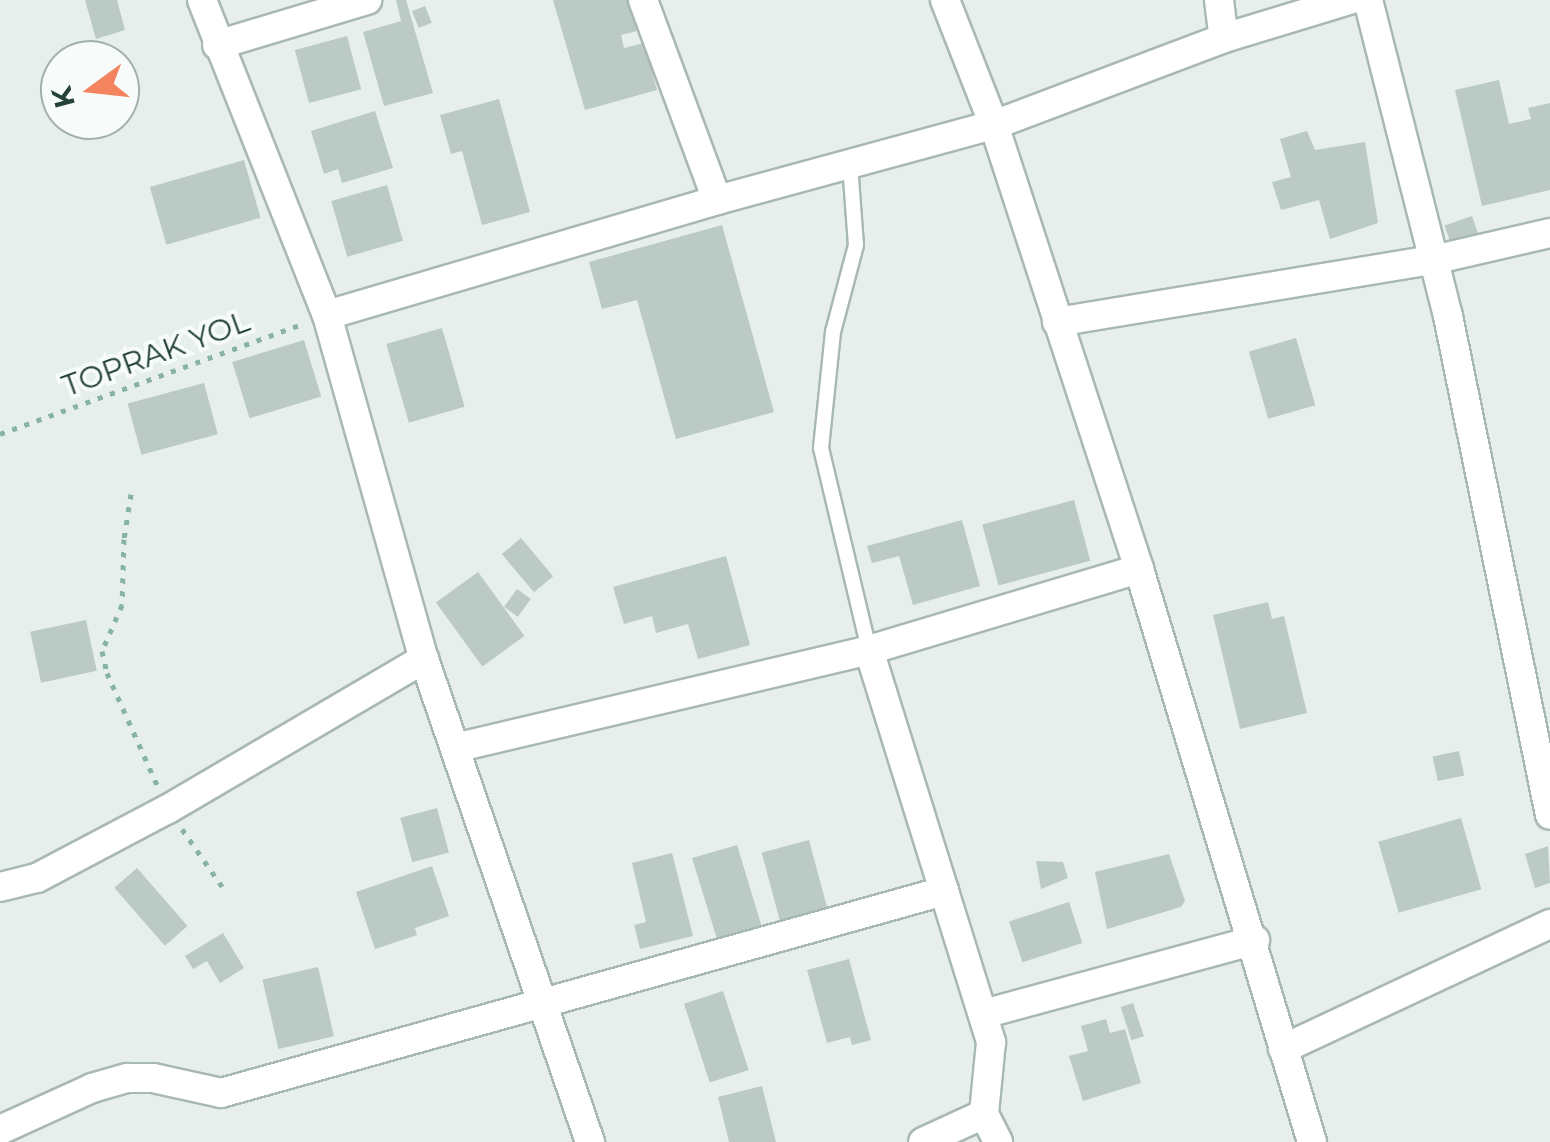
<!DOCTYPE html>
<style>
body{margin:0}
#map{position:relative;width:1550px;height:1142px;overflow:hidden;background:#e6efeb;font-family:Montserrat,sans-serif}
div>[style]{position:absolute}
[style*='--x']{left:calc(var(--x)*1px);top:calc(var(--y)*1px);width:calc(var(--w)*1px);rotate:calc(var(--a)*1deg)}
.building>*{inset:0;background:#bbcac4;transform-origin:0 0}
.path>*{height:5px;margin-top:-2.5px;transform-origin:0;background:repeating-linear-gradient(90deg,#86b3a5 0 5px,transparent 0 13px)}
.roads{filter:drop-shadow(2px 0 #a8b8b2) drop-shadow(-2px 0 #a8b8b2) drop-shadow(0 2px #a8b8b2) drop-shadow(0 -2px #a8b8b2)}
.lane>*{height:14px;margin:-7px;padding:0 7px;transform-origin:7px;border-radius:7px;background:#fff}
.street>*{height:28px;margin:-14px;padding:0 14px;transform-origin:14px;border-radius:14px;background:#fff}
span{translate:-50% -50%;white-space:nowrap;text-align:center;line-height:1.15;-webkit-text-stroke:8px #f7fbf9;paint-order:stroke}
.street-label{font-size:30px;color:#24423a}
.north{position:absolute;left:40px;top:40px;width:100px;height:100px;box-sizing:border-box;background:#f7fbf9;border:2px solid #a3b1ad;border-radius:50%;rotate:255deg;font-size:28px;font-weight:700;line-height:40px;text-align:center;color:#24423a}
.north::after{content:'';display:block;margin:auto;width:35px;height:45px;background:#f4845f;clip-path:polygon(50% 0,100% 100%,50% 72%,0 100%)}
</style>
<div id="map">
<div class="building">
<div style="clip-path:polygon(85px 0,117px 0,125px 30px,96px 39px)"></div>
<div style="clip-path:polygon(396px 0,406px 0,433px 93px,384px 106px,363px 32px,401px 21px)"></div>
<div style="clip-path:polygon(553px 0,628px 0,637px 31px,621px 35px,624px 48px,644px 43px,657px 90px,585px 110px)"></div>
<div style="left:425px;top:6px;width:18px;height:14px;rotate:68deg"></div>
<div style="left:347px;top:36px;width:55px;height:54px;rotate:75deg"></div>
<div style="clip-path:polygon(1499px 80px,1509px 124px,1531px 119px,1528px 108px,1550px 103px,1550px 190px,1482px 206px,1455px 90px)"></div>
<div style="clip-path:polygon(499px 99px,530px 212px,482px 225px,462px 151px,451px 154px,440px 115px)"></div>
<div style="clip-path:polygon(375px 111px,393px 168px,342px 183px,338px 169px,324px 174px,311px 131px)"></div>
<div style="clip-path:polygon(1307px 131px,1315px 150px,1365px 142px,1378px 223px,1330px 239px,1319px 200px,1281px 210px,1272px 182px,1291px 177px,1280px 139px)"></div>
<div style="left:244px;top:160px;width:60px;height:98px;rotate:74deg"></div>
<div style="left:387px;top:185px;width:58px;height:58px;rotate:74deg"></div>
<div style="left:1472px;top:216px;width:24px;height:29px;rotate:71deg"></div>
<div style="clip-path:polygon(722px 225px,774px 412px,676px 439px,637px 300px,602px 309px,589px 262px)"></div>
<div style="left:442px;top:328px;width:82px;height:58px;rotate:74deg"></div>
<div style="left:1296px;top:338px;width:70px;height:49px;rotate:74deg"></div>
<div style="left:304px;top:340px;width:59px;height:75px;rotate:73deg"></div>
<div style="left:204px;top:383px;width:53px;height:79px;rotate:75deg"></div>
<div style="left:1074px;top:500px;width:63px;height:95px;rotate:75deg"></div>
<div style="clip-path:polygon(962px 520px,980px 586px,913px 605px,899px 556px,872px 563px,867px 546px)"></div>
<div style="left:521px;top:538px;width:50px;height:25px;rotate:50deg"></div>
<div style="clip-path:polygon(726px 556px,750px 645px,698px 659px,688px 624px,656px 633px,652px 616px,624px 624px,613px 587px)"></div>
<div style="left:478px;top:572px;width:79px;height:52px;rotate:54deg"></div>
<div style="left:517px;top:589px;width:17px;height:22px;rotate:36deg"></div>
<div style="clip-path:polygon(1268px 602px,1272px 619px,1284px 616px,1307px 713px,1240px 729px,1213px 615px)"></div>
<div style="left:86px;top:620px;width:52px;height:57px;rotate:78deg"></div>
<div style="left:1459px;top:751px;width:25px;height:27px;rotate:78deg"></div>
<div style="left:437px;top:808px;width:46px;height:38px;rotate:75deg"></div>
<div style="left:1461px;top:818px;width:74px;height:86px;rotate:74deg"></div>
<div style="left:809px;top:840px;width:80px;height:49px;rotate:75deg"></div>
<div style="clip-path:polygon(737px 845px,764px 934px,737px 942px,735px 934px,717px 939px,692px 858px)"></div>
<div style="clip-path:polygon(1548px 846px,1550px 883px,1535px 888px,1525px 854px)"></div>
<div style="clip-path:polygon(672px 853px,693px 936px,640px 949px,634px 925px,646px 922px,632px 863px)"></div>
<div style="clip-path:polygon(1169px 854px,1185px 901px,1181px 907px,1107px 929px,1095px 872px)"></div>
<div style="clip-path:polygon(1036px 861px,1063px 862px,1068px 878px,1041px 889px)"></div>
<div style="clip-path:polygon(432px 866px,449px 916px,415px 928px,417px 935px,375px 949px,356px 892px)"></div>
<div style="left:137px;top:868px;width:77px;height:30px;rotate:49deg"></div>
<div style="left:1069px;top:902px;width:43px;height:63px;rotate:72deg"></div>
<div style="clip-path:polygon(223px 933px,244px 968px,220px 983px,207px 961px,193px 969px,185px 956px)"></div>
<div style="clip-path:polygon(849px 959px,871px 1040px,852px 1045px,850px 1037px,827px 1043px,807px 970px)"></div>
<div style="left:318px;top:967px;width:71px;height:57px;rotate:77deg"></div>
<div style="left:723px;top:991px;width:83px;height:41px;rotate:72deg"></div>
<div style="left:1133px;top:1003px;width:35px;height:13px;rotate:72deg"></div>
<div style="clip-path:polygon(1106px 1019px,1110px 1033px,1125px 1029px,1141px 1083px,1083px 1101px,1069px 1056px,1088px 1051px,1081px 1026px)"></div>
<div style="clip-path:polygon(762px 1086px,776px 1142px,729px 1142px,718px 1097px)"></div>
</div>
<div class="path">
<div style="--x:0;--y:434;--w:322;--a:-20"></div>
<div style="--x:131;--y:494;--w:46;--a:98.8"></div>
<div style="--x:124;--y:539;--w:66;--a:91.7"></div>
<div style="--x:122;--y:605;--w:50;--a:113.5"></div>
<div style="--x:102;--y:651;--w:23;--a:77"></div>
<div style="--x:107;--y:673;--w:123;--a:65.9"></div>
<div style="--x:182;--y:829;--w:77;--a:55.1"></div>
</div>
<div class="roads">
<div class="lane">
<div style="--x:850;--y:164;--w:81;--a:85.8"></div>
<div style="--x:856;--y:245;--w:90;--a:104.8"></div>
<div style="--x:833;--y:332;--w:117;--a:95.9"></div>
<div style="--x:821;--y:448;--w:208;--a:76.6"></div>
</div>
<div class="street">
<div style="--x:202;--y:0;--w:339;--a:68.4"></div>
<div style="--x:327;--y:315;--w:357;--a:74.3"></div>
<div style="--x:424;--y:659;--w:511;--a:71.03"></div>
<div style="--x:643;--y:0;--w:213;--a:69.7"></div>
<div style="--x:945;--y:0;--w:134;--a:68.6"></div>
<div style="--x:994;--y:125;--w:467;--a:71.9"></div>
<div style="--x:1139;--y:569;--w:599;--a:73.2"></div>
<div style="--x:1219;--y:0;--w:38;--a:83"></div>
<div style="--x:1368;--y:0;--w:326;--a:75.8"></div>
<div style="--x:1448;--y:316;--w:509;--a:78.45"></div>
<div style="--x:217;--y:45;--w:157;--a:-16.7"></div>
<div style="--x:327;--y:315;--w:407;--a:-16.4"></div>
<div style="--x:717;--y:200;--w:287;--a:-15.2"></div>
<div style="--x:994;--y:125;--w:246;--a:-20.7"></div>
<div style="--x:1224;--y:38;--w:131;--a:-16.9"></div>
<div style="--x:1057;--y:322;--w:381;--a:-9.4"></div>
<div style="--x:1433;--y:260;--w:120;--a:-13"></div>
<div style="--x:869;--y:650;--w:411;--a:72.7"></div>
<div style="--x:991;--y:1042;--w:72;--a:95.6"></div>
<div style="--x:984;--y:1114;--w:67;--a:155.3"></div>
<div style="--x:455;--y:748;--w:425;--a:-13.3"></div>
<div style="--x:869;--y:650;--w:282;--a:-16.7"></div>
<div style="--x:0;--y:887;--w:38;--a:-14"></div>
<div style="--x:37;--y:878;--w:148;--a:-27.8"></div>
<div style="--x:168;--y:809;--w:297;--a:-30.4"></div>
<div style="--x:983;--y:1014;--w:282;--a:-15.2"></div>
<div style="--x:1283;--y:1049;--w:295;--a:-25.1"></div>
<div style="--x:984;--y:1114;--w:31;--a:63"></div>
<div style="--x:0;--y:1130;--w:101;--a:-24.5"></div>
<div style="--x:92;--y:1088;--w:37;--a:-16"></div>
<div style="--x:128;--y:1078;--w:25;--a:0"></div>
<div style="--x:153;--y:1078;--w:70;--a:12.4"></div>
<div style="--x:221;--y:1093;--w:751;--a:-15.61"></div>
</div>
</div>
<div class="street-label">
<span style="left:156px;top:354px;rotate:-20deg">TOPRAK YOL</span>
</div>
<div class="north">K</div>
</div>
